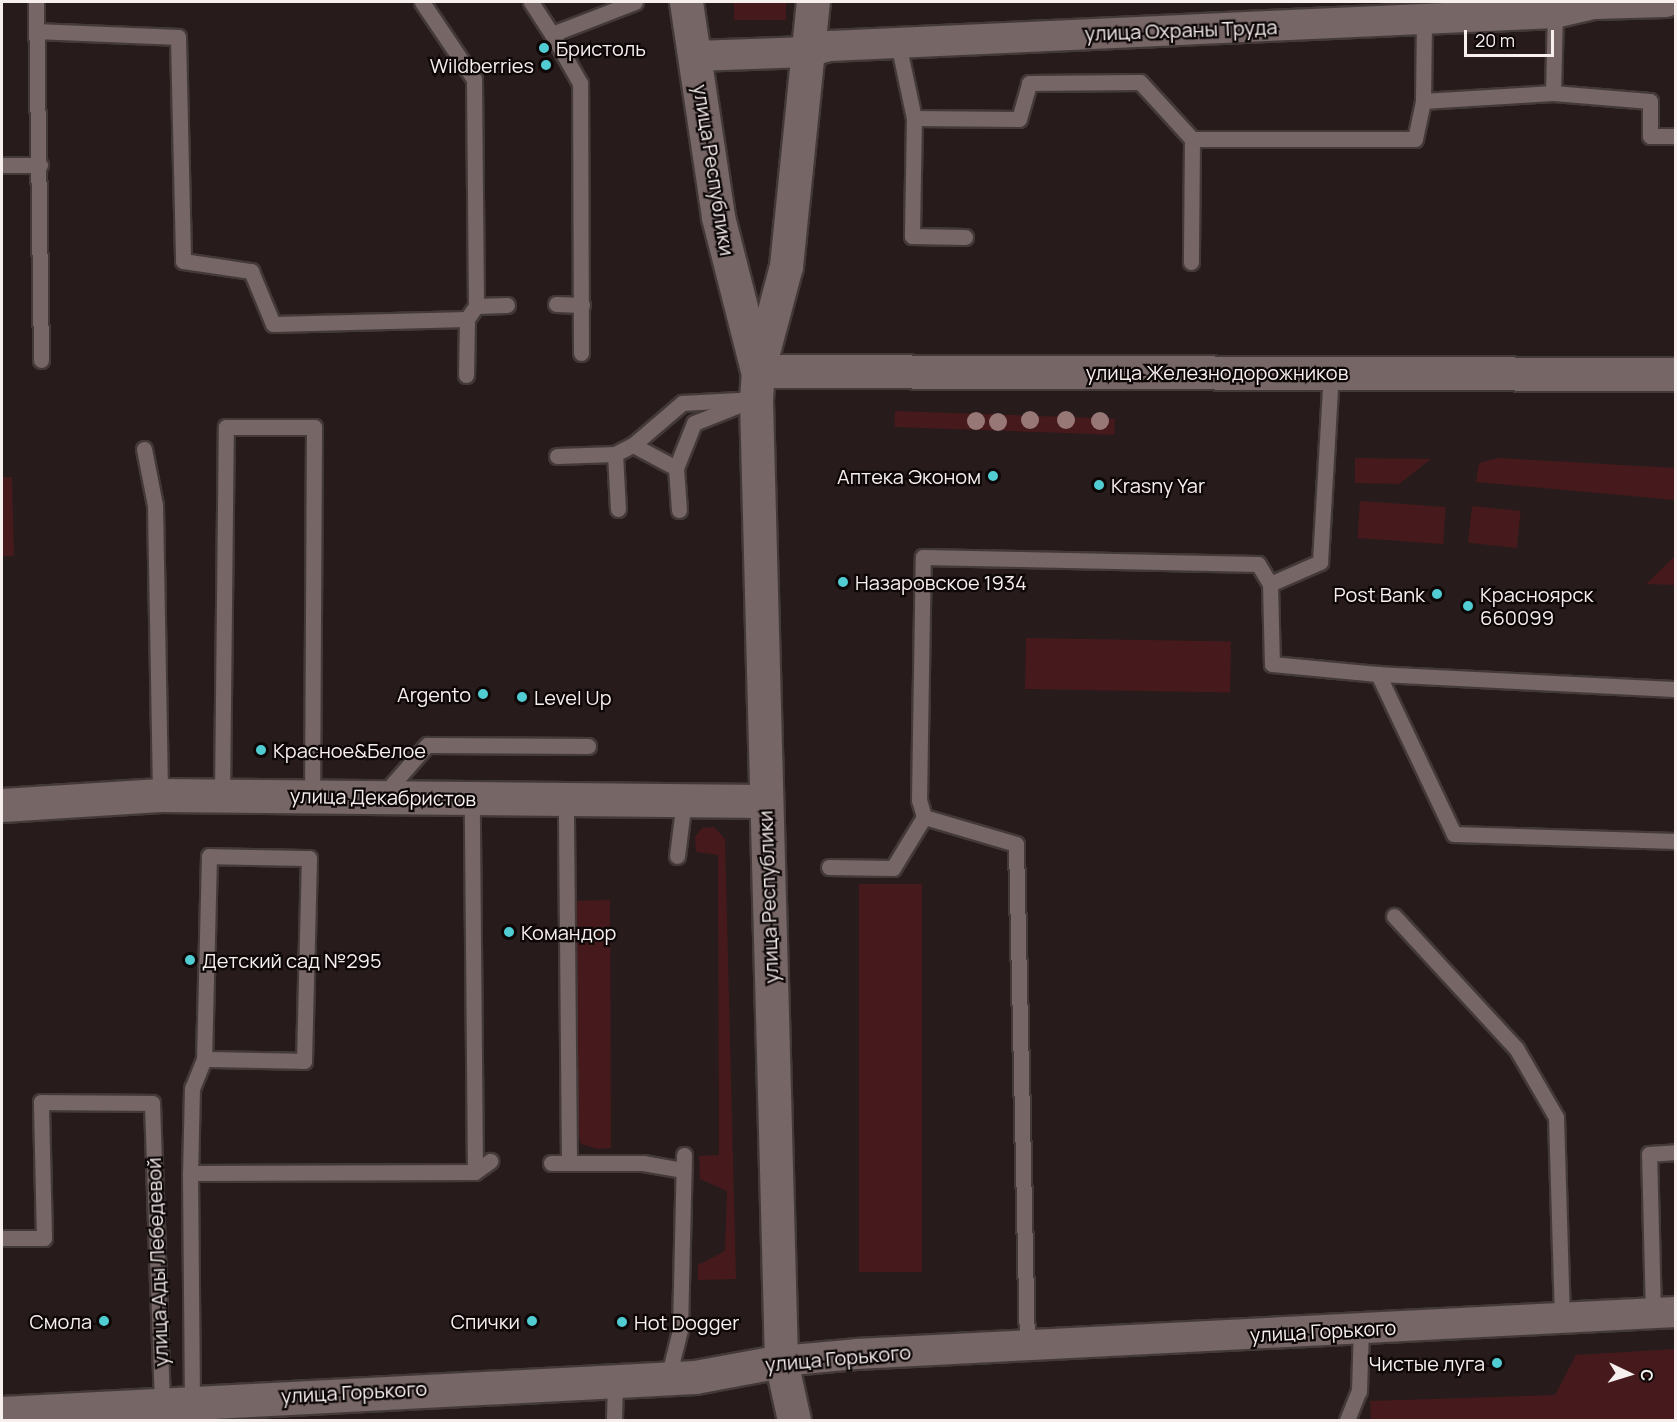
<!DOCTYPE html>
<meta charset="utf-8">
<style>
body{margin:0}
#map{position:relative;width:1677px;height:1422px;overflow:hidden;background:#281b1b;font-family:Manrope,sans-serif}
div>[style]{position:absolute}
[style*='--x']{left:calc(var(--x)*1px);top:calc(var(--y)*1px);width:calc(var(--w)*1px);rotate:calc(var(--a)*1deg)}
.green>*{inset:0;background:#461a1c;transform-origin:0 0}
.roads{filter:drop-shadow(2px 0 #433939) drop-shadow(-2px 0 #433939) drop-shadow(0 2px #433939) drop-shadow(0 -2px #433939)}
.lane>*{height:15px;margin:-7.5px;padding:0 7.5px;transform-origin:7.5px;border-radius:7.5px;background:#766665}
.street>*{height:30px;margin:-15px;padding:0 15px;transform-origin:15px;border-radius:15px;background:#766665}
.secondary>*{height:33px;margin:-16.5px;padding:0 16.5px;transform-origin:16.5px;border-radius:16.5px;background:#766665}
.trees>*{width:18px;height:18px;margin:-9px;border-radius:50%;background:#987877}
.dots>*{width:16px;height:16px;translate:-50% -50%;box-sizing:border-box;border:3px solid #0d0707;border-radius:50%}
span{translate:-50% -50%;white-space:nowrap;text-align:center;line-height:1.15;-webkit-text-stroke:4.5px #0d0707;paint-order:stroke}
.street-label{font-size:20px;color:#f7eeee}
.poi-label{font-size:20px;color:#f7eeee}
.left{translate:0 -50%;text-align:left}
.right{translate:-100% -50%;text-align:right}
.frame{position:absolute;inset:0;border:3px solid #f7eeee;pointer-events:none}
.north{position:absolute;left:1599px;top:1344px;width:60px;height:60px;-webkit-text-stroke:4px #0d0707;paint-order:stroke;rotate:94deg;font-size:16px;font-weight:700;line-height:24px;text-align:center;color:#f7eeee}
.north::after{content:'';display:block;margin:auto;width:21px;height:27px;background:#f7eeee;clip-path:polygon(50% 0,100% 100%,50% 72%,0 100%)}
.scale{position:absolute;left:1464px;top:30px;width:90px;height:27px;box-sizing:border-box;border:3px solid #f7eeee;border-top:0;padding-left:8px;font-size:18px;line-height:21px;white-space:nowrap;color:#f7eeee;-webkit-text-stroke:4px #0d0707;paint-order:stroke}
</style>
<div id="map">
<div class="green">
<div style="left:734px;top:2px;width:52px;height:18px"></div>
<div style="left:895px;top:411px;width:220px;height:16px;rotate:2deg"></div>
<div style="clip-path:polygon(1355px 458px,1431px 459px,1399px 484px,1355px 483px)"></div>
<div style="clip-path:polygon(1498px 458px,1675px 468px,1675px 500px,1476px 482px,1479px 463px)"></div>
<div style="clip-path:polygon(2px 477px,12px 477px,14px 556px,2px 556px)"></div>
<div style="left:1360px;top:501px;width:86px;height:37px;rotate:4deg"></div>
<div style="left:1472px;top:506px;width:49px;height:37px;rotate:6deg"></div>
<div style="clip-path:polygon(1675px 556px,1675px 585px,1646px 584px)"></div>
<div style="left:1026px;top:638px;width:205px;height:51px;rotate:1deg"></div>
<div style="clip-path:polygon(714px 827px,725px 839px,736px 1279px,698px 1280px,698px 1265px,725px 1251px,727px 1191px,700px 1179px,699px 1156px,719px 1155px,718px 855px,696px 852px,695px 837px,702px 828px)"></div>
<div style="left:859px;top:884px;width:63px;height:388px"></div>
<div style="clip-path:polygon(610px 900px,611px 1148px,598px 1149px,581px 1144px,573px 1117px,573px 901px)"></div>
<div style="clip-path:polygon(1675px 1349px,1675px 1420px,1371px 1420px,1370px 1401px,1555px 1395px,1576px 1355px)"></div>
</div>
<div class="roads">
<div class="lane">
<div style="--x:36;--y:2;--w:358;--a:89.2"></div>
<div style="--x:422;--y:2;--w:93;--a:56"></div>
<div style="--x:474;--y:79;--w:227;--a:89.5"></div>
<div style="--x:476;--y:306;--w:16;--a:125"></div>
<div style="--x:467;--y:319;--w:56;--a:91"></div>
<div style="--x:531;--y:2;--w:38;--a:57"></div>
<div style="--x:36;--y:31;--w:142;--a:2.4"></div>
<div style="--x:178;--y:37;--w:224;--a:88.7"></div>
<div style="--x:183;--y:261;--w:69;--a:8.4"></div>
<div style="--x:251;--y:271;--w:57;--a:67.5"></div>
<div style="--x:273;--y:324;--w:194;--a:-1.5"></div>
<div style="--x:898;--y:43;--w:77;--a:78"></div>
<div style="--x:914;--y:118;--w:105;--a:0.5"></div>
<div style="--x:1019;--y:119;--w:37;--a:-74"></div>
<div style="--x:1029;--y:83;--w:111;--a:-0.5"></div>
<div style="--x:1140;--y:82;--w:77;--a:47.6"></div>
<div style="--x:1192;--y:139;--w:123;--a:90.5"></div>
<div style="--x:1553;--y:93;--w:97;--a:4.7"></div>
<div style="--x:1650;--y:101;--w:35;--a:90"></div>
<div style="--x:1650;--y:136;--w:26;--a:0"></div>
<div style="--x:1423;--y:101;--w:130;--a:-3.5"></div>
<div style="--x:1553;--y:93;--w:80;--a:-88.6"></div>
<div style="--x:914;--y:118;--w:118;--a:91"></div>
<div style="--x:912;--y:236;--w:53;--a:1.1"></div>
<div style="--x:1192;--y:139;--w:223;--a:0"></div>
<div style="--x:1415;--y:139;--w:39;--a:-78"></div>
<div style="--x:1423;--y:101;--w:81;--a:-89.3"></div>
<div style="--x:4;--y:165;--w:36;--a:0"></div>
<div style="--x:556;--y:304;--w:26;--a:2"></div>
<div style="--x:476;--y:306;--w:31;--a:-2"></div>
<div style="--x:581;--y:353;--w:270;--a:-90.2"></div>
<div style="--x:580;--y:83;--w:56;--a:-119.7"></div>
<div style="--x:552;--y:34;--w:89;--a:-21.1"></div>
<div style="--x:633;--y:445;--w:49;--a:28.1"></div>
<div style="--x:144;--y:449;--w:57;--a:78.9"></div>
<div style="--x:155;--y:505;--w:290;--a:89"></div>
<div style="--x:615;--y:454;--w:55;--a:86.9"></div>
<div style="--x:557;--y:456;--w:58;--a:-2"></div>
<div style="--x:615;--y:454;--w:20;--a:-27"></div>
<div style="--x:633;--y:445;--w:65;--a:-40.6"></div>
<div style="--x:682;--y:403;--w:74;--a:-3.1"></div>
<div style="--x:679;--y:510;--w:42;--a:-94.1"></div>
<div style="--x:676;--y:468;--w:48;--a:-68.2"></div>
<div style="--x:694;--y:423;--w:52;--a:-21.6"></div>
<div style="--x:1270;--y:584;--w:80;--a:88.6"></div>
<div style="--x:1272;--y:664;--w:106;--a:5.4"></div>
<div style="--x:1378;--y:674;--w:298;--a:2.9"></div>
<div style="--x:1378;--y:674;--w:177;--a:64.6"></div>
<div style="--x:1454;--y:834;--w:222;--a:1.8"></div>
<div style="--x:222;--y:795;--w:368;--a:-89.4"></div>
<div style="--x:226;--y:427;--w:88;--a:0"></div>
<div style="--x:314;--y:427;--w:369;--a:90.3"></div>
<div style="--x:383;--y:795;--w:67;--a:-48.7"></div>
<div style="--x:427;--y:745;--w:161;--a:0.4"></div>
<div style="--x:677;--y:856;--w:56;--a:-82.9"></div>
<div style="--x:829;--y:867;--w:64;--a:0.9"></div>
<div style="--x:893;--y:868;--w:60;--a:-58.7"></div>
<div style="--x:1394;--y:916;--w:180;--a:47.3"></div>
<div style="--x:1516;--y:1048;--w:80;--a:59.9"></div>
<div style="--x:1556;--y:1117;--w:201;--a:88.3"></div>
<div style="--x:204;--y:1059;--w:100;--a:1.1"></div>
<div style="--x:304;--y:1061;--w:203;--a:-88.6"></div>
<div style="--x:309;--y:858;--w:100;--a:-178.9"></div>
<div style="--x:209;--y:856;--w:203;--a:91.4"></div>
<div style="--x:204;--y:1059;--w:31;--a:112"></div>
<div style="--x:192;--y:1088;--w:85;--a:91.3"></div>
<div style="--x:190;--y:1173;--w:285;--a:-0.2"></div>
<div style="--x:475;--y:1172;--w:373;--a:-90.5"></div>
<div style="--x:551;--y:1163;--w:18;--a:0"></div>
<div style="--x:569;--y:1163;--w:363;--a:-90.5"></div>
<div style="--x:569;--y:1163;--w:74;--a:0"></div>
<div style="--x:643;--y:1163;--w:41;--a:9.9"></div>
<div style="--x:475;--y:1172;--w:19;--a:-36"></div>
<div style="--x:190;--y:1173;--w:228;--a:89.5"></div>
<div style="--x:2;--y:1238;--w:42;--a:0"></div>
<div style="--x:44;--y:1238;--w:136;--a:-91.3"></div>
<div style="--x:41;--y:1102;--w:111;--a:0.5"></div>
<div style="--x:152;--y:1103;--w:302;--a:88.1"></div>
<div style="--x:1653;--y:1314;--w:160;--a:-91.4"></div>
<div style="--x:1649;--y:1154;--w:27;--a:-4"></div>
<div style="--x:1027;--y:1345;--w:501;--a:-91.26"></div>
<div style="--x:1016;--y:844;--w:96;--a:-163.6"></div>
<div style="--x:924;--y:817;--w:18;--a:-106"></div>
<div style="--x:919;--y:800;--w:243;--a:-89.1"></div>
<div style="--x:923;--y:557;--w:335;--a:1.2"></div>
<div style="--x:1258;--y:564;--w:23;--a:59"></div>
<div style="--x:1270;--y:584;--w:55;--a:-23.7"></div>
<div style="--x:1320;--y:562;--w:190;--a:-86.7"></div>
<div style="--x:668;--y:1378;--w:49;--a:-76"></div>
<div style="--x:680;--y:1330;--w:175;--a:-88.7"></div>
<div style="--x:614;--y:1420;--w:41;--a:-88.6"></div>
<div style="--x:1347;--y:1420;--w:31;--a:-68"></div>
<div style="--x:1359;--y:1391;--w:62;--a:-88.2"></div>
</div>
<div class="street">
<div style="--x:696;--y:56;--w:111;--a:-2.1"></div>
<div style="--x:807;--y:52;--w:24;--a:-15"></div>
<div style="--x:830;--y:46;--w:726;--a:-2.61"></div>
<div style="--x:1555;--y:13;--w:40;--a:-13"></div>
<div style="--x:1594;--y:4;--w:72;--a:-1.6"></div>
<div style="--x:781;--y:1361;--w:75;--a:-5.3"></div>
<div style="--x:856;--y:1354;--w:821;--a:-2.93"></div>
</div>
<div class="secondary">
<div style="--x:686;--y:2;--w:217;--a:81.5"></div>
<div style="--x:718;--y:217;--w:158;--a:75.7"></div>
<div style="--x:758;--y:371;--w:918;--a:0.19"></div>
<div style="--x:2;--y:805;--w:158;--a:-3.6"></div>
<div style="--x:160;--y:795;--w:605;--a:0.57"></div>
<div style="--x:2;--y:1413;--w:694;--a:-2.97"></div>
<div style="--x:695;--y:1377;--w:87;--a:-10.5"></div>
<div style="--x:794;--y:1420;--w:60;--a:-102.4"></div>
<div style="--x:781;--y:1361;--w:962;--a:-91.49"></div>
<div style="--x:756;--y:399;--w:28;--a:-86"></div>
<div style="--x:758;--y:371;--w:109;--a:-75.1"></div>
<div style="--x:786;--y:266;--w:265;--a:-84.2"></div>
</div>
</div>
<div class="trees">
<div style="left:1030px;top:420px"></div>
<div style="left:1066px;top:420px"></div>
<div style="left:976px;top:421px"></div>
<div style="left:1100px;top:421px"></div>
<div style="left:998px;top:422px"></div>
</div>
<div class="dots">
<div style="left:544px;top:48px;background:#51ccd3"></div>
<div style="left:546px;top:65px;background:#51ccd3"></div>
<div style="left:993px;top:476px;background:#51ccd3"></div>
<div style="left:1099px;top:485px;background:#51ccd3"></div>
<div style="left:843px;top:582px;background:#51ccd3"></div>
<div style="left:1437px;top:594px;background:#51ccd3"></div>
<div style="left:1468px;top:606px;background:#51ccd3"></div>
<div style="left:483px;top:694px;background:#51ccd3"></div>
<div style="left:522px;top:697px;background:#51ccd3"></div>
<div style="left:261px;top:750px;background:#51ccd3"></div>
<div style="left:509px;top:932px;background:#51ccd3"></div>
<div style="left:190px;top:960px;background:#51ccd3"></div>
<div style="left:104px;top:1321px;background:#51ccd3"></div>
<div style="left:532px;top:1321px;background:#51ccd3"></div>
<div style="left:622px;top:1322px;background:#51ccd3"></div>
<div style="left:1497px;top:1363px;background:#51ccd3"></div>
</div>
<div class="street-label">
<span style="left:1181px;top:30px;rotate:-2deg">улица Охраны Труда</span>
<span style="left:714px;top:170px;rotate:81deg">улица Республики</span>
<span style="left:1217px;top:372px">улица Железнодорожников</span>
<span style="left:383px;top:797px;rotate:1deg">улица Декабристов</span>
<span style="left:768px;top:897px;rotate:-92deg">улица Республики</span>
<span style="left:157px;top:1262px;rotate:-92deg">улица Ады Лебедевой</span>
<span style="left:1323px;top:1331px;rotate:-3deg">улица Горького</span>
<span style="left:838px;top:1358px;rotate:-5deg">улица Горького</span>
<span style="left:354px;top:1392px;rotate:-3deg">улица Горького</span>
</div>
<div class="poi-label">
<span class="left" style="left:556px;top:48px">Бристоль</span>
<span class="right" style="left:534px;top:65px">Wildberries</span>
<span class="right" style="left:981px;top:476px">Аптека Эконом</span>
<span class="left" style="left:1111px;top:485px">Krasny Yar</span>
<span class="left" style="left:855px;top:582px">Назаровское 1934</span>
<span class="right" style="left:1425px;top:594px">Post Bank</span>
<span class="left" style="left:1480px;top:606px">Красноярск<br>660099</span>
<span class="right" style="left:471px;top:694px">Argento</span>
<span class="left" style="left:534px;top:697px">Level Up</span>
<span class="left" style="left:273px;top:750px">Красное&amp;Белое</span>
<span class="left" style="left:521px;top:932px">Командор</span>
<span class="left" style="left:202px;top:960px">Детский сад №295</span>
<span class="right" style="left:92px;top:1321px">Смола</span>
<span class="right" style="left:520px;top:1321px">Спички</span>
<span class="left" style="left:634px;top:1322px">Hot Dogger</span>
<span class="right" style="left:1485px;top:1363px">Чистые луга</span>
</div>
<div class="frame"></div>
<div class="north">С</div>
<div class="scale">20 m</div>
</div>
